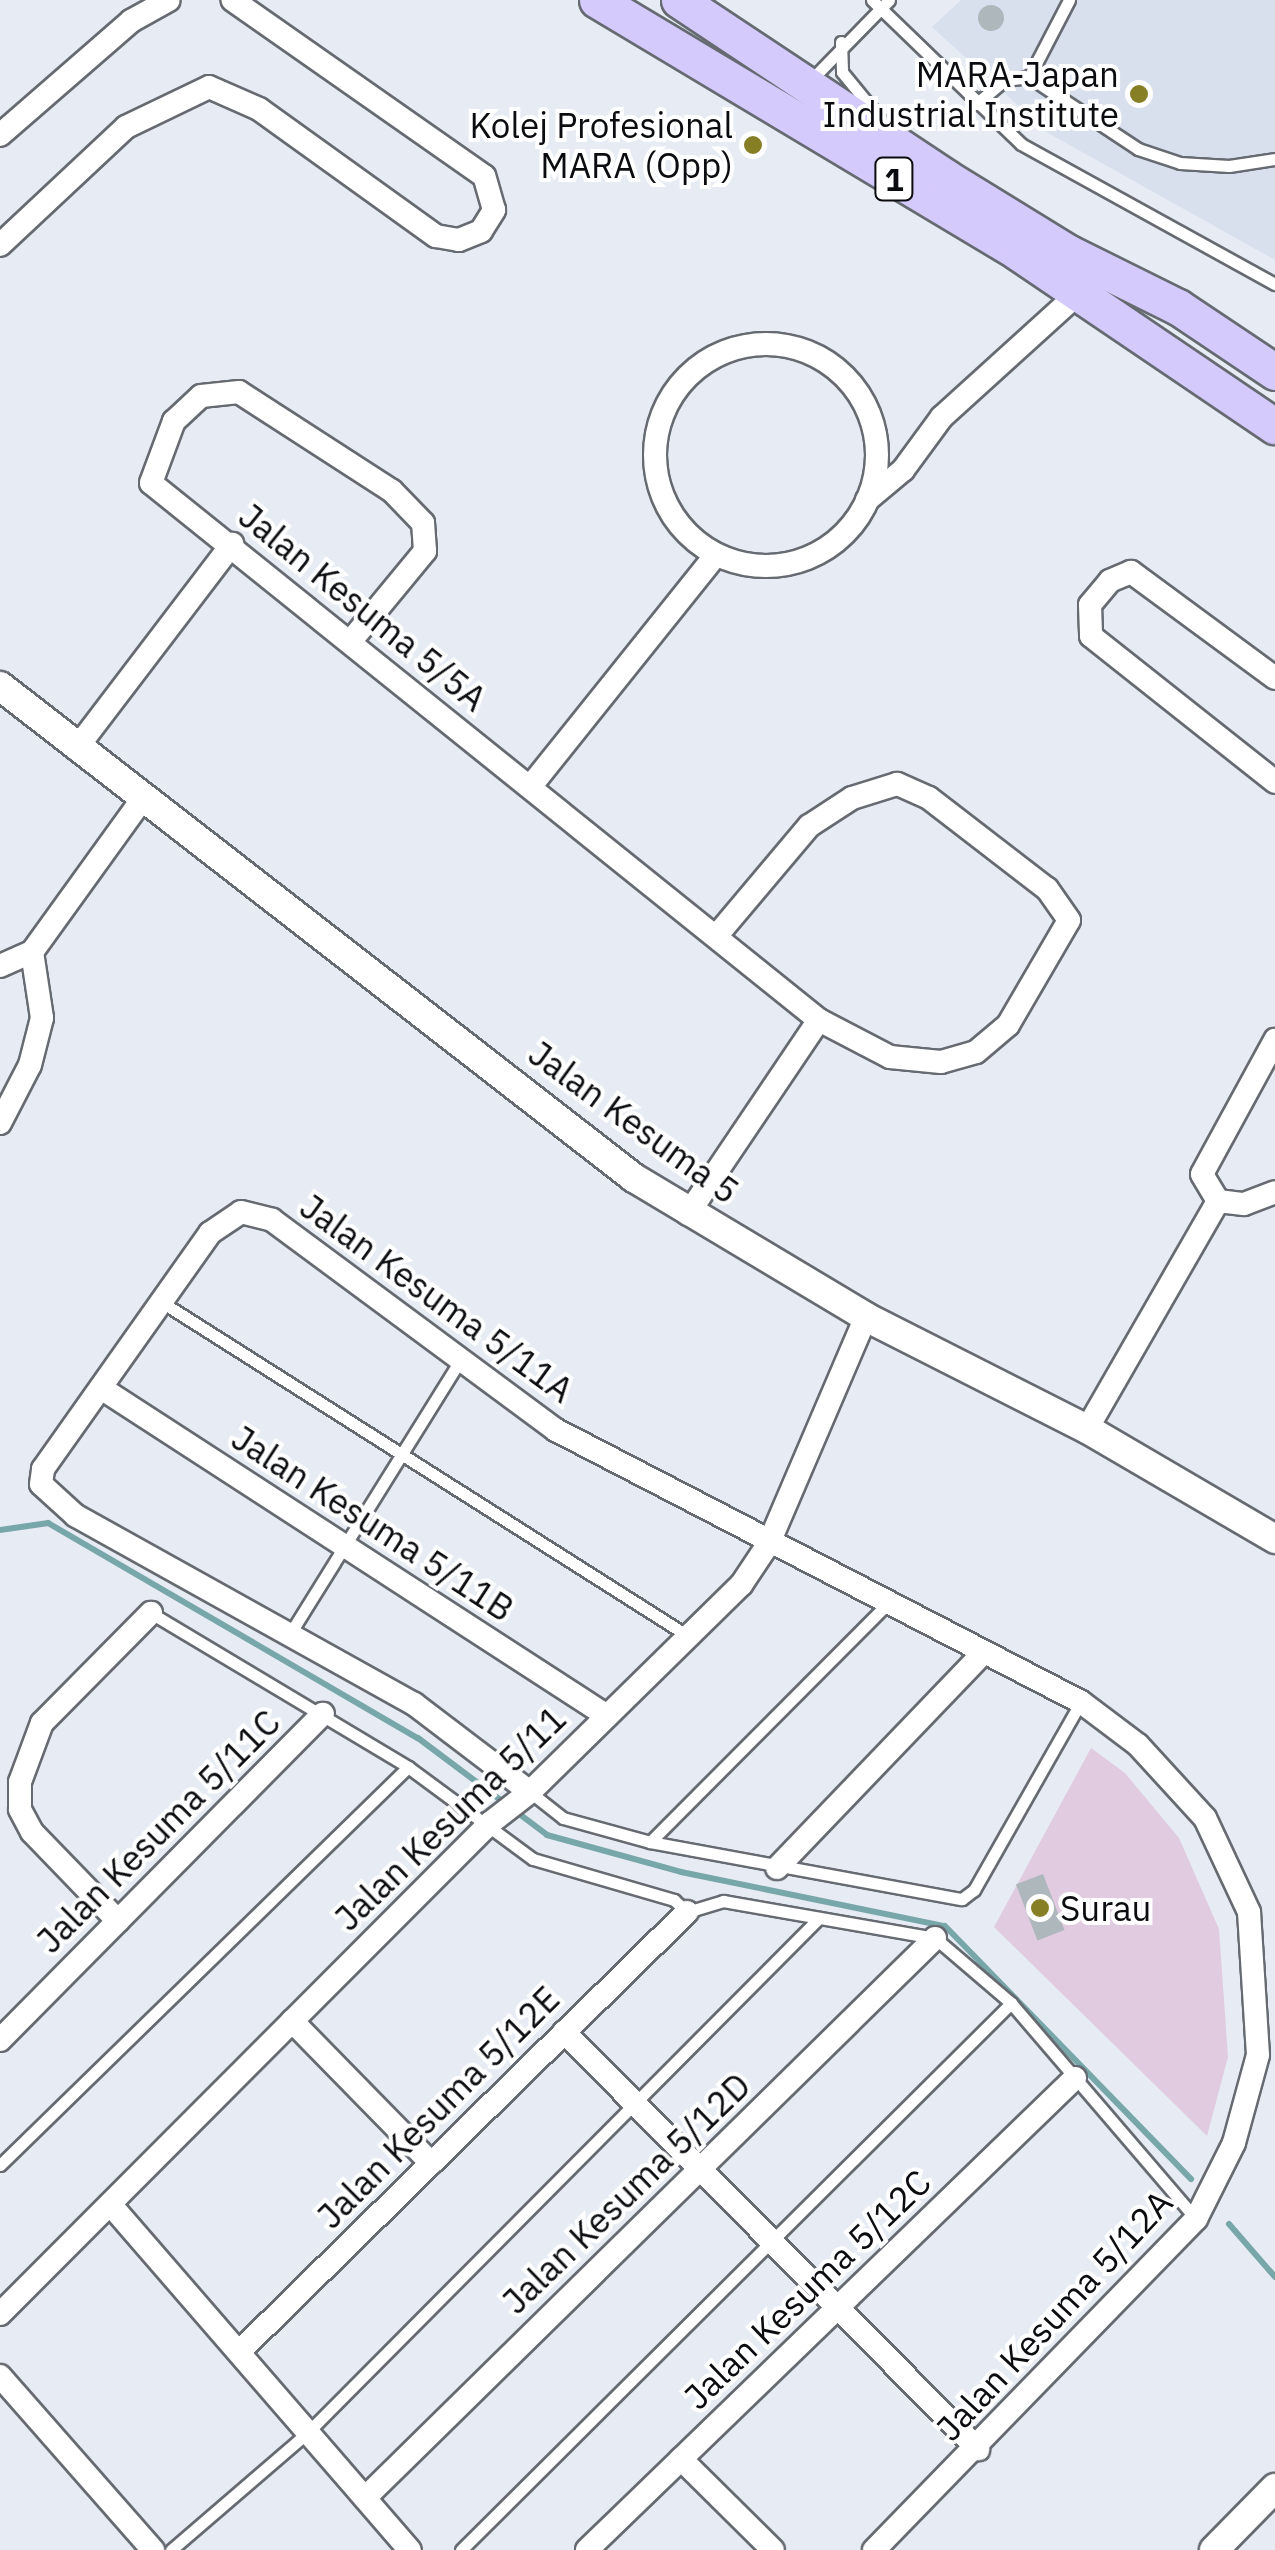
<!DOCTYPE html>
<style>
body{margin:0}
#map{position:relative;width:1275px;height:2550px;overflow:hidden;background:#e7ecf4;font-family:"IBM Plex Sans",sans-serif}
div>[style]{position:absolute}
[style*='--x']{left:calc(var(--x)*1px);top:calc(var(--y)*1px);width:calc(var(--w)*1px);rotate:calc(var(--a)*1deg)}
.built>*{inset:0;background:#d8e0ee}
.green>*{inset:0;background:#e0cbe0}
.stream>*{height:6px;margin:-3px;padding:0 3px;transform-origin:3px;border-radius:3px;background:#78a7a9}
.building>*{inset:0;background:#aeb7bc;transform-origin:0 0}
.round{border-radius:50%}
.roads{filter:drop-shadow(2px 0 #666a71) drop-shadow(-2px 0 #666a71) drop-shadow(0 2px #666a71) drop-shadow(0 -2px #666a71)}
.service>*{height:11px;margin:-5.5px;padding:0 5.5px;transform-origin:5.5px;border-radius:5.5px;background:#fff}
.minor>*{height:22px;margin:-11px;padding:0 11px;transform-origin:11px;border-radius:11px;background:#fff}
.minor>.ring{margin:-11px;padding:0;box-sizing:content-box;background:none;border:22px solid #fff;border-radius:50%}
.tertiary>*{height:28px;margin:-14px;padding:0 14px;transform-origin:14px;border-radius:14px;background:#fff}
.primary>*{height:35px;margin:-17.5px;padding:0 17.5px;transform-origin:17.5px;border-radius:17.5px;background:#d5cafc}
.dots>*{width:28px;height:28px;translate:-50% -50%;box-sizing:border-box;border:5px solid #fff;border-radius:50%}
span{translate:-50% -50%;white-space:nowrap;text-align:center;line-height:1.15;-webkit-text-stroke:8px #fff;paint-order:stroke}
.shield-label span{padding:2px 8px;background:#fff;border:2px solid;border-radius:8px;-webkit-text-stroke-width:0}
.shield-label{font-size:32px;color:#0b0c0f;font-weight:700}
.poi-label{font-size:35px;color:#0b0c0f}
.right{translate:-100% -50%;text-align:right}
.left{translate:0 -50%;text-align:left}
.street-label{font-size:35px;color:#0b0c0f}
</style>
<div id="map">
<div class="built">
<div style="clip-path:polygon(961px 0,1275px 0,1275px 260px,1048px 133px,932px 27px)"></div>
</div>
<div class="green">
<div style="clip-path:polygon(1091px 1748px,1125px 1773px,1179px 1838px,1219px 1929px,1228px 2057px,1207px 2136px,994px 1927px)"></div>
</div>
<div class="stream">
<div style="--x:0;--y:1530;--w:49;--a:-8.3"></div>
<div style="--x:48;--y:1523;--w:428;--a:30.2"></div>
<div style="--x:418;--y:1738;--w:161;--a:36.9"></div>
<div style="--x:547;--y:1835;--w:139;--a:15.4"></div>
<div style="--x:681;--y:1872;--w:269;--a:11.6"></div>
<div style="--x:945;--y:1926;--w:353;--a:45.8"></div>
<div style="--x:1229;--y:2224;--w:70;--a:49"></div>
</div>
<div class="building">
<div class="round" style="left:978px;top:5px;width:26px;height:26px"></div>
<div style="left:1043px;top:1874px;width:60px;height:29px;rotate:69deg"></div>
</div>
<div class="roads">
<div class="service">
<div style="--x:872;--y:0;--w:207;--a:44"></div>
<div style="--x:1021;--y:144;--w:290;--a:28.9"></div>
<div style="--x:1069;--y:0;--w:87;--a:117.5"></div>
<div style="--x:1029;--y:77;--w:131;--a:33.4"></div>
<div style="--x:1138;--y:149;--w:44;--a:18.4"></div>
<div style="--x:1180;--y:163;--w:49;--a:3.5"></div>
<div style="--x:1229;--y:166;--w:47;--a:-8.7"></div>
<div style="--x:841;--y:42;--w:30;--a:88"></div>
<div style="--x:842;--y:72;--w:50;--a:50.6"></div>
<div style="--x:810;--y:81;--w:113;--a:-45.7"></div>
<div style="--x:976;--y:104;--w:38;--a:-40"></div>
<div style="--x:1005;--y:80;--w:24;--a:-7"></div>
<div style="--x:160;--y:1301;--w:625;--a:32.39"></div>
<div style="--x:151;--y:1613;--w:300;--a:30.9"></div>
<div style="--x:408;--y:1767;--w:155;--a:36.4"></div>
<div style="--x:533;--y:1859;--w:147;--a:16.2"></div>
<div style="--x:674;--y:1900;--w:18;--a:43"></div>
<div style="--x:687;--y:1912;--w:38;--a:-17"></div>
<div style="--x:723;--y:1901;--w:215;--a:9.9"></div>
<div style="--x:935;--y:1938;--w:100;--a:40.5"></div>
<div style="--x:1011;--y:2003;--w:284;--a:49.4"></div>
<div style="--x:291;--y:1632;--w:320;--a:-58.1"></div>
<div style="--x:530;--y:1792;--w:42;--a:38.2"></div>
<div style="--x:563;--y:1818;--w:90;--a:15.4"></div>
<div style="--x:650;--y:1842;--w:317;--a:10.4"></div>
<div style="--x:962;--y:1899;--w:15;--a:-37"></div>
<div style="--x:974;--y:1890;--w:216;--a:-60.4"></div>
<div style="--x:650;--y:1842;--w:337;--a:-45.1"></div>
<div style="--x:0;--y:2165;--w:570;--a:-44.29"></div>
<div style="--x:171;--y:2550;--w:181;--a:-40.7"></div>
<div style="--x:308;--y:2432;--w:725;--a:-45.17"></div>
<div style="--x:461;--y:2550;--w:776;--a:-44.84"></div>
</div>
<div class="minor">
<div style="--x:0;--y:135;--w:174;--a:-41"></div>
<div style="--x:131;--y:21;--w:43;--a:-28.9"></div>
<div style="--x:0;--y:245;--w:173;--a:-43.1"></div>
<div style="--x:126;--y:127;--w:92;--a:-25.7"></div>
<div style="--x:209;--y:87;--w:55;--a:23.7"></div>
<div style="--x:259;--y:109;--w:218;--a:35.7"></div>
<div style="--x:436;--y:236;--w:23;--a:10"></div>
<div style="--x:459;--y:240;--w:24;--a:-22"></div>
<div style="--x:481;--y:231;--w:25;--a:-58"></div>
<div style="--x:494;--y:210;--w:35;--a:-106"></div>
<div style="--x:484;--y:176;--w:307;--a:-145"></div>
<div class="ring" style="left:655px;top:344px;width:200px;height:200px"></div>
<div style="--x:867;--y:500;--w:47;--a:-39.8"></div>
<div style="--x:903;--y:470;--w:66;--a:-53.7"></div>
<div style="--x:942;--y:417;--w:186;--a:-42.2"></div>
<div style="--x:350;--y:642;--w:118;--a:-50.5"></div>
<div style="--x:425;--y:551;--w:28;--a:-94"></div>
<div style="--x:423;--y:523;--w:45;--a:-134.1"></div>
<div style="--x:392;--y:491;--w:182;--a:-147.1"></div>
<div style="--x:239;--y:392;--w:38;--a:174"></div>
<div style="--x:201;--y:396;--w:37;--a:137"></div>
<div style="--x:174;--y:421;--w:66;--a:110.4"></div>
<div style="--x:151;--y:483;--w:857;--a:38.8"></div>
<div style="--x:819;--y:1020;--w:80;--a:27.5"></div>
<div style="--x:890;--y:1057;--w:51;--a:5.6"></div>
<div style="--x:941;--y:1062;--w:36;--a:-16"></div>
<div style="--x:976;--y:1052;--w:42;--a:-40.2"></div>
<div style="--x:1008;--y:1025;--w:121;--a:-59.8"></div>
<div style="--x:1069;--y:920;--w:38;--a:-125"></div>
<div style="--x:1047;--y:889;--w:149;--a:-142.4"></div>
<div style="--x:929;--y:798;--w:35;--a:-156"></div>
<div style="--x:897;--y:784;--w:47;--a:162.7"></div>
<div style="--x:852;--y:798;--w:51;--a:146.9"></div>
<div style="--x:809;--y:826;--w:140;--a:130.1"></div>
<div style="--x:1275;--y:678;--w:179;--a:-143.6"></div>
<div style="--x:1131;--y:572;--w:23;--a:157"></div>
<div style="--x:1110;--y:581;--w:31;--a:130"></div>
<div style="--x:1090;--y:605;--w:31;--a:88"></div>
<div style="--x:1091;--y:636;--w:235;--a:38.4"></div>
<div style="--x:76;--y:749;--w:258;--a:-52.7"></div>
<div style="--x:530;--y:787;--w:297;--a:-51.3"></div>
<div style="--x:0;--y:966;--w:35;--a:-24"></div>
<div style="--x:32;--y:952;--w:190;--a:-54.2"></div>
<div style="--x:0;--y:1123;--w:65;--a:-62.7"></div>
<div style="--x:30;--y:1065;--w:49;--a:-75.7"></div>
<div style="--x:42;--y:1018;--w:67;--a:-98.6"></div>
<div style="--x:1218;--y:1201;--w:31;--a:-121"></div>
<div style="--x:1202;--y:1174;--w:153;--a:-61.4"></div>
<div style="--x:1218;--y:1201;--w:26;--a:7"></div>
<div style="--x:1244;--y:1204;--w:33;--a:-21"></div>
<div style="--x:688;--y:1214;--w:234;--a:-56"></div>
<div style="--x:101;--y:1388;--w:603;--a:32.95"></div>
<div style="--x:1087;--y:1429;--w:263;--a:-60.1"></div>
<div style="--x:530;--y:1792;--w:146;--a:-142.8"></div>
<div style="--x:414;--y:1704;--w:387;--a:-150.9"></div>
<div style="--x:76;--y:1516;--w:47;--a:-137.6"></div>
<div style="--x:41;--y:1484;--w:15;--a:-82"></div>
<div style="--x:43;--y:1469;--w:289;--a:-54.7"></div>
<div style="--x:210;--y:1233;--w:37;--a:-34"></div>
<div style="--x:241;--y:1212;--w:32;--a:14"></div>
<div style="--x:272;--y:1220;--w:353;--a:36.5"></div>
<div style="--x:556;--y:1430;--w:591;--a:27.39"></div>
<div style="--x:1081;--y:1702;--w:71;--a:37"></div>
<div style="--x:1138;--y:1745;--w:99;--a:47.5"></div>
<div style="--x:1205;--y:1818;--w:104;--a:64.9"></div>
<div style="--x:1249;--y:1912;--w:143;--a:86.4"></div>
<div style="--x:1258;--y:2055;--w:91;--a:105.3"></div>
<div style="--x:1234;--y:2143;--w:85;--a:116.6"></div>
<div style="--x:1196;--y:2219;--w:462;--a:134.2"></div>
<div style="--x:777;--y:1868;--w:299;--a:-46.2"></div>
<div style="--x:118;--y:1921;--w:124;--a:-134"></div>
<div style="--x:32;--y:1832;--w:26;--a:-118"></div>
<div style="--x:20;--y:1809;--w:27;--a:-90"></div>
<div style="--x:20;--y:1782;--w:63;--a:-69.6"></div>
<div style="--x:42;--y:1723;--w:155;--a:-45.3"></div>
<div style="--x:292;--y:2021;--w:199;--a:45.6"></div>
<div style="--x:564;--y:2032;--w:588;--a:45.21"></div>
<div style="--x:0;--y:2040;--w:459;--a:-45.3"></div>
<div style="--x:110;--y:2204;--w:458;--a:49.1"></div>
<div style="--x:0;--y:2314;--w:694;--a:-45.06"></div>
<div style="--x:490;--y:1823;--w:51;--a:-37.8"></div>
<div style="--x:530;--y:1792;--w:296;--a:-44.5"></div>
<div style="--x:741;--y:1585;--w:50;--a:-56.3"></div>
<div style="--x:769;--y:1543;--w:246;--a:-66.8"></div>
<div style="--x:239;--y:2352;--w:628;--a:-44.48"></div>
<div style="--x:0;--y:2376;--w:232;--a:48.7"></div>
<div style="--x:681;--y:2459;--w:129;--a:44.7"></div>
<div style="--x:365;--y:2498;--w:799;--a:-44.49"></div>
<div style="--x:587;--y:2550;--w:679;--a:-44.05"></div>
</div>
<div class="tertiary">
<div style="--x:0;--y:686;--w:803;--a:37.81"></div>
<div style="--x:634;--y:1178;--w:270;--a:30.9"></div>
<div style="--x:866;--y:1317;--w:248;--a:26.9"></div>
<div style="--x:1087;--y:1429;--w:218;--a:30.3"></div>
<div style="--x:1214;--y:2550;--w:87;--a:-45.5"></div>
</div>
<div class="primary">
<div style="--x:597;--y:0;--w:492;--a:30.9"></div>
<div style="--x:1019;--y:253;--w:309;--a:34.1"></div>
<div style="--x:679;--y:0;--w:322;--a:33.6"></div>
<div style="--x:947;--y:178;--w:143;--a:31.6"></div>
<div style="--x:1069;--y:253;--w:122;--a:26.4"></div>
<div style="--x:1178;--y:307;--w:117;--a:33.8"></div>
</div>
</div>
<div class="dots">
<div style="left:1139px;top:94px;background:#877f26"></div>
<div style="left:753px;top:145px;background:#877f26"></div>
<div style="left:1040px;top:1908px;background:#877f26"></div>
</div>
<div class="shield-label">
<span style="left:894px;top:179px">1</span>
</div>
<div class="poi-label">
<span class="right" style="left:1119px;top:94px">MARA-Japan<br>Industrial Institute</span>
<span class="right" style="left:733px;top:145px">Kolej Profesional<br>MARA (Opp)</span>
<span class="left" style="left:1060px;top:1908px">Surau</span>
</div>
<div class="street-label">
<span style="left:363px;top:607px;rotate:39deg">Jalan Kesuma 5/5A</span>
<span style="left:634px;top:1122px;rotate:36deg">Jalan Kesuma 5</span>
<span style="left:437px;top:1298px;rotate:36deg">Jalan Kesuma 5/11A</span>
<span style="left:373px;top:1523px;rotate:33deg">Jalan Kesuma 5/11B</span>
<span style="left:450px;top:1818px;rotate:-44deg">Jalan Kesuma 5/11</span>
<span style="left:158px;top:1831px;rotate:-45deg">Jalan Kesuma 5/11C</span>
<span style="left:438px;top:2107px;rotate:-45deg">Jalan Kesuma 5/12E</span>
<span style="left:626px;top:2193px;rotate:-44deg">Jalan Kesuma 5/12D</span>
<span style="left:807px;top:2289px;rotate:-44deg">Jalan Kesuma 5/12C</span>
<span style="left:1054px;top:2315px;rotate:-47deg">Jalan Kesuma 5/12A</span>
</div>
</div>
